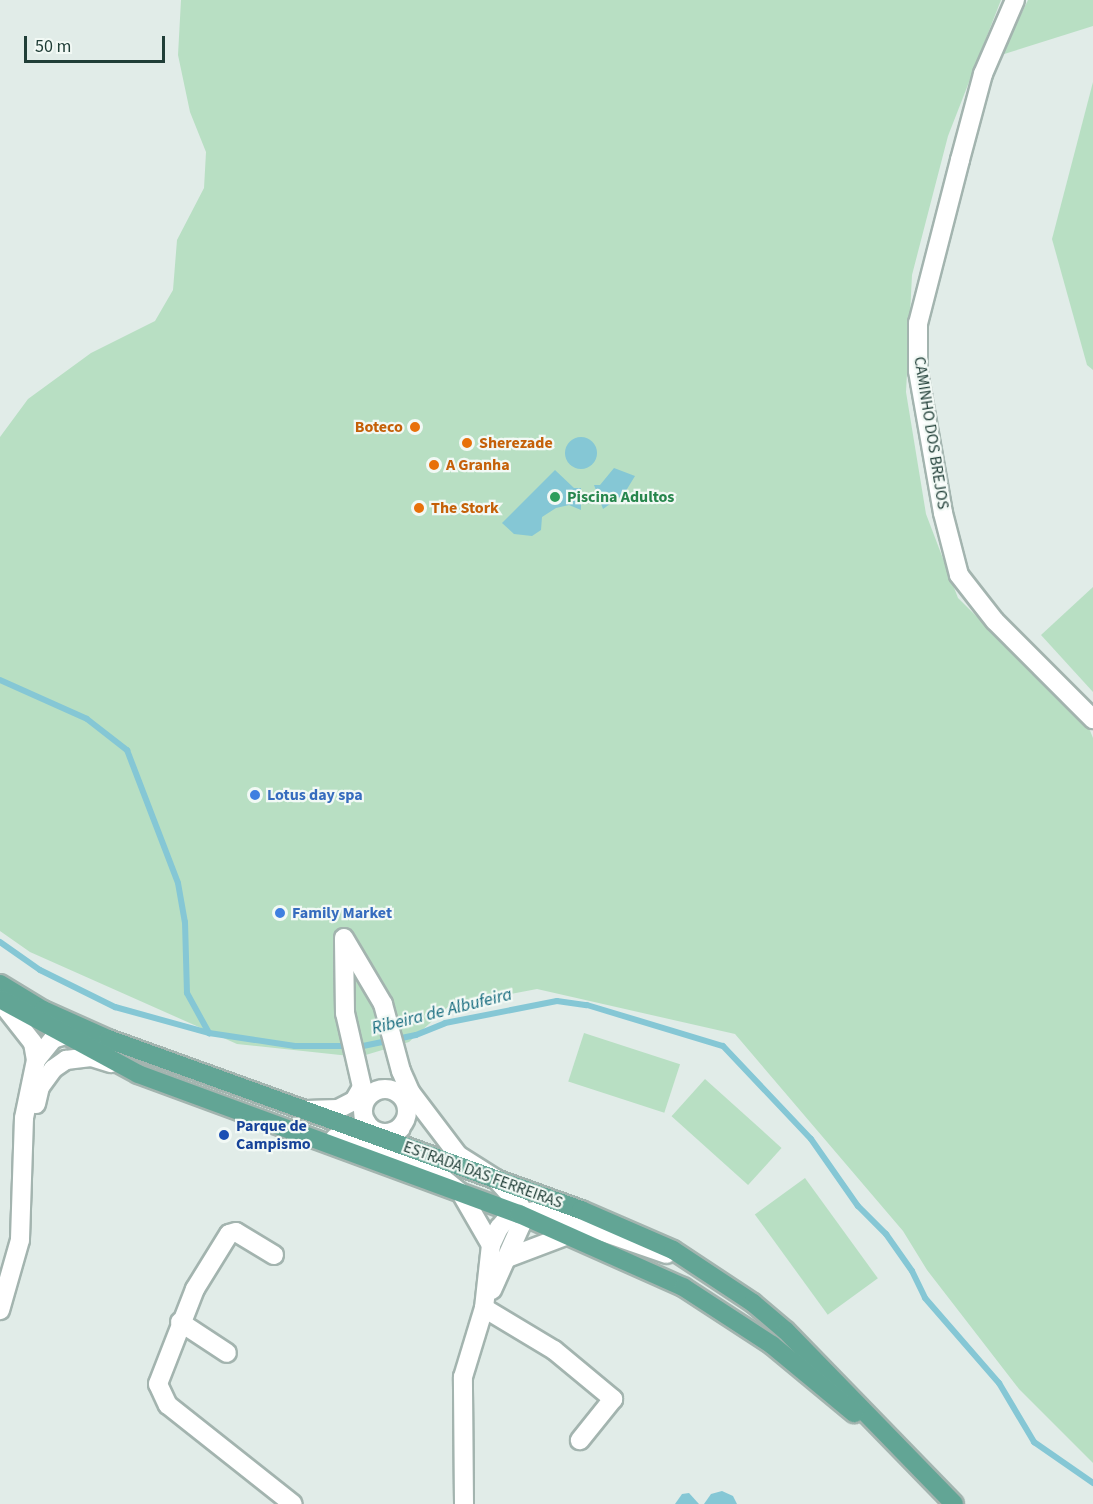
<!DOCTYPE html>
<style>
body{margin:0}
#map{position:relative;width:1093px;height:1504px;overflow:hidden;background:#e1ece8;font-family:"Source Sans 3",sans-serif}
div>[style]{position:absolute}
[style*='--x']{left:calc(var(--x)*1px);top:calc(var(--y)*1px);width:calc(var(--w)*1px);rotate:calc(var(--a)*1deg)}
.green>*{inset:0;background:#b8dfc3;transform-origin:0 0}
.water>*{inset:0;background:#85c7d5}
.round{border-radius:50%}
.stream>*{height:6px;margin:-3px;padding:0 3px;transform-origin:3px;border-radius:3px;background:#85c7d5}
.roads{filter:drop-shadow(2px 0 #a3b4af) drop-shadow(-2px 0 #a3b4af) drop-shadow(0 2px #a3b4af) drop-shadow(0 -2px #a3b4af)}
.minor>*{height:18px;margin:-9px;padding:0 9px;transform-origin:9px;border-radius:9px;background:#fff}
.minor>.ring{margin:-9px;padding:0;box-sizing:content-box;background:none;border:18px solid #fff;border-radius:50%}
.major>*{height:18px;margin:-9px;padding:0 9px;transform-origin:9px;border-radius:9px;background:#62a595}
.dots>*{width:16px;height:16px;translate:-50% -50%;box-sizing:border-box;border:3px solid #f2f9f5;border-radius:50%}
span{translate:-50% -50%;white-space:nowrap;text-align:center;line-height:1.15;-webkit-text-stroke:4.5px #f2f9f5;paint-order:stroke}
.food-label{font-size:16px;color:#c56008;font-weight:700}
.right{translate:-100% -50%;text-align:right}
.left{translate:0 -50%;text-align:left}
.street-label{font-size:16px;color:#203e37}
.leisure-label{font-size:16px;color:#27864d;font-weight:700}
.shop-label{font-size:16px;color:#366cbe;font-weight:700}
.transit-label{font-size:16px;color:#164399;font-weight:700}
.water-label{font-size:18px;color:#166b7e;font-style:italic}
.scale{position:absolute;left:24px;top:36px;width:141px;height:27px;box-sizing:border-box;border:3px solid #203e37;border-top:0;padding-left:8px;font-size:18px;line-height:21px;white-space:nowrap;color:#203e37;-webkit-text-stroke:4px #f2f9f5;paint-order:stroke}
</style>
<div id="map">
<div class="green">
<div style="clip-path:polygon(181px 0,1001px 0,948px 136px,912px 275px,906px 392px,926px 514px,958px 598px,1089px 728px,1093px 738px,1093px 1463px,1019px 1389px,927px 1270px,903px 1231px,735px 1034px,537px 989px,449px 1006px,409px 1042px,359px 1057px,237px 1044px,30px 952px,0 931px,0 437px,28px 399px,91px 353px,155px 321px,173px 290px,177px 240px,204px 188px,206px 152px,190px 112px,178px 55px)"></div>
<div style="clip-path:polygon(1028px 0,1093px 0,1093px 26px,1001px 55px)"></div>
<div style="clip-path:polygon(1093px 82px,1093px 370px,1087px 365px,1052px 239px)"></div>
<div style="clip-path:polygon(1093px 587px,1093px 692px,1041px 635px)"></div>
<div style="left:584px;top:1033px;width:101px;height:51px;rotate:18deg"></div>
<div style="left:705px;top:1079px;width:103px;height:50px;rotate:42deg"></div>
<div style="left:805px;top:1178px;width:124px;height:62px;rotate:54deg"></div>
</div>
<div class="water">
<div class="round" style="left:565px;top:437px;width:32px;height:32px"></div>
<div style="clip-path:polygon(614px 468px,635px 476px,624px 494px,603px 509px,594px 485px,600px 485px)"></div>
<div style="clip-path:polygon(555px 470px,574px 488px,581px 488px,581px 510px,569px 505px,556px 508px,542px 517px,541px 530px,532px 536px,514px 534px,502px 523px)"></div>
<div style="clip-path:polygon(722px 1491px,733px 1496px,737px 1504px,704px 1504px,711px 1494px)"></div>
<div style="clip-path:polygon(689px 1493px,699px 1504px,675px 1504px,682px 1494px)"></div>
</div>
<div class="stream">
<div style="--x:0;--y:680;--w:95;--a:24.1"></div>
<div style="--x:87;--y:719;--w:51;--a:37.8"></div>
<div style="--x:127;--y:750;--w:142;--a:69"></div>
<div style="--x:178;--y:883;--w:40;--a:80"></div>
<div style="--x:185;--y:922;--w:71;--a:88.4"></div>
<div style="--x:187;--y:993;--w:46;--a:61.2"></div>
<div style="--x:209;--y:1033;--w:87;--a:8.6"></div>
<div style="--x:295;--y:1046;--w:68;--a:0"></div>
<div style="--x:363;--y:1046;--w:54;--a:-11.7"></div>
<div style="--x:416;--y:1035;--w:31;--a:-22"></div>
<div style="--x:445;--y:1023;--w:114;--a:-11.1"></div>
<div style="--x:557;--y:1001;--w:30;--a:8"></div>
<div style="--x:587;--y:1005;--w:142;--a:16.8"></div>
<div style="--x:723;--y:1046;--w:128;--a:46.6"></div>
<div style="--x:811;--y:1139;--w:82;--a:55"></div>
<div style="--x:858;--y:1206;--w:40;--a:45"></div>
<div style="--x:886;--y:1234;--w:45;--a:54.9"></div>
<div style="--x:912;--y:1271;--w:30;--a:64"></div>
<div style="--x:925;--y:1298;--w:113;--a:49"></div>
<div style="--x:999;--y:1383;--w:69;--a:59.3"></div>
<div style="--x:1034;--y:1442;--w:72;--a:34.8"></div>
<div style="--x:0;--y:942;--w:49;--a:35"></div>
<div style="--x:40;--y:970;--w:84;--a:26.3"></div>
<div style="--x:115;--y:1007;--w:98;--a:15.5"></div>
</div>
<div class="roads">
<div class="minor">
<div style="--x:1015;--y:0;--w:81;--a:113.4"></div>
<div style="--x:983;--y:74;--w:89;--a:105"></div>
<div style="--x:960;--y:160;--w:168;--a:104.4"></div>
<div style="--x:918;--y:323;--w:48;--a:90"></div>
<div style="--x:918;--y:371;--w:144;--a:80"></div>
<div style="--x:943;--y:513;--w:64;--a:75.5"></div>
<div style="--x:959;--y:575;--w:58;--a:52"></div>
<div style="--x:995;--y:621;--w:139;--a:45"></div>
<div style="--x:344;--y:938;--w:77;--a:59.4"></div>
<div style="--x:383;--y:1004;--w:69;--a:75"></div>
<div style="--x:401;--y:1071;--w:24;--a:66"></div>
<div style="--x:411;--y:1093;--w:78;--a:52.8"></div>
<div style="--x:458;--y:1155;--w:45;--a:32.3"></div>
<div style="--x:496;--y:1179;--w:36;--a:48"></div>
<div style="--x:520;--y:1206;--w:19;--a:87"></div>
<div style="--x:521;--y:1225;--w:71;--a:114"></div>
<div style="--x:0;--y:1001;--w:53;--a:51.8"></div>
<div style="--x:33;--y:1043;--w:17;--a:80"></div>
<div style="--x:36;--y:1060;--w:59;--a:101.7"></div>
<div style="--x:24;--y:1118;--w:122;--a:91.9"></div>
<div style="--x:20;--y:1240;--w:73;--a:105.9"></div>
<div style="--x:36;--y:1060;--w:27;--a:-51"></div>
<div style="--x:53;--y:1039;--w:24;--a:-17"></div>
<div class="ring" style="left:363px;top:1089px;width:26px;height:26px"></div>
<div style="--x:36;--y:1104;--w:17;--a:-77"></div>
<div style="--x:40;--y:1087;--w:22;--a:-54"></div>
<div style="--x:53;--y:1069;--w:16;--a:-35"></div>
<div style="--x:66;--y:1060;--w:25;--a:-7"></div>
<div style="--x:91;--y:1057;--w:21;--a:17"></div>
<div style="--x:306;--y:1110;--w:32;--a:-2"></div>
<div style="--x:338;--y:1109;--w:18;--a:-27"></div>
<div style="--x:354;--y:1101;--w:16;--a:-60"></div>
<div style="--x:362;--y:1087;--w:76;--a:-102.9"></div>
<div style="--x:345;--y:1013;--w:73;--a:-90.8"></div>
<div style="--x:366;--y:1122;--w:14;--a:69"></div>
<div style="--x:371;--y:1135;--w:25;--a:48"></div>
<div style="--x:388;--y:1154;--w:50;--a:21"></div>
<div style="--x:435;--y:1172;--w:33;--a:39"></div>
<div style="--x:461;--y:1193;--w:60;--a:60"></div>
<div style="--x:335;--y:1138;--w:45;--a:10.3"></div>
<div style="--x:379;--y:1146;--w:28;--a:-39"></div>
<div style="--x:274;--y:1255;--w:44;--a:-148.8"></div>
<div style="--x:236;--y:1232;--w:7;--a:164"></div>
<div style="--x:229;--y:1234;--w:65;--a:121.7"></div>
<div style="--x:195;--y:1289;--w:102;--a:111.3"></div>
<div style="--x:158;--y:1384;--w:23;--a:65"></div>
<div style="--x:168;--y:1405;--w:159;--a:38.4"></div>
<div style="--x:507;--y:1258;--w:65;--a:-20.7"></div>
<div style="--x:484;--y:1308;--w:82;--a:31"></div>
<div style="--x:554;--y:1350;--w:77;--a:39.7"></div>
<div style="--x:613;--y:1399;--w:53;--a:128.8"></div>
<div style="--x:180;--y:1322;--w:56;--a:33.4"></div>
<div style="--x:464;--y:1504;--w:127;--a:-90.5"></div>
<div style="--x:463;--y:1377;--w:72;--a:-73.1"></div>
<div style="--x:484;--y:1308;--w:63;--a:-83.7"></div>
<div style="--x:491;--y:1245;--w:19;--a:-65"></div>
<div style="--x:499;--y:1228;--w:16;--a:-50"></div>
<div style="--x:509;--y:1216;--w:31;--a:-11"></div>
<div style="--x:539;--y:1210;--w:135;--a:19"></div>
</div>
<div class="major">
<div style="--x:0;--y:984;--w:50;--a:31.2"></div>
<div style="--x:43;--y:1010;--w:71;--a:24"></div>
<div style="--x:108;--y:1039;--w:503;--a:19.88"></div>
<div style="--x:581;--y:1210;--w:100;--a:23.5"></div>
<div style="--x:673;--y:1250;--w:96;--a:33.5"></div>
<div style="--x:753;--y:1303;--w:43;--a:40.3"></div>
<div style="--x:786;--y:1331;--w:241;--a:45.8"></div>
<div style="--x:0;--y:999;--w:157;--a:28.5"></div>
<div style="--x:138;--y:1074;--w:406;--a:20.2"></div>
<div style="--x:519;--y:1214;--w:180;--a:24"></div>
<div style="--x:683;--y:1287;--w:106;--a:33.1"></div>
<div style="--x:772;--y:1345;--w:107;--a:39.7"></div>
</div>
</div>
<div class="dots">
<div style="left:415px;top:427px;background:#e8710a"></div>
<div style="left:467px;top:443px;background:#e8710a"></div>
<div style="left:434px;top:465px;background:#e8710a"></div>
<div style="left:555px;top:497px;background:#2e9e5b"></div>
<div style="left:419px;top:508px;background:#e8710a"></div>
<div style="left:255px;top:795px;background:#3f7fe0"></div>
<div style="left:280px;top:913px;background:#3f7fe0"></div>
<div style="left:224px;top:1135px;background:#1a4fb4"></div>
</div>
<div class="food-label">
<span class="right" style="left:403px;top:427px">Boteco</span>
<span class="left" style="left:479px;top:443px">Sherezade</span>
<span class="left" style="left:446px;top:465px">A Granha</span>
<span class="left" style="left:431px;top:508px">The Stork</span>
</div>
<div class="street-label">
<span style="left:931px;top:433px;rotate:81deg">CAMINHO DOS BREJOS</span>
<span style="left:483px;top:1175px;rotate:20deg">ESTRADA DAS FERREIRAS</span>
</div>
<div class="leisure-label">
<span class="left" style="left:567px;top:497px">Piscina Adultos</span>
</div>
<div class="shop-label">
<span class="left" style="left:267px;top:795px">Lotus day spa</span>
<span class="left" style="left:292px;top:913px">Family Market</span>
</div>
<div class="transit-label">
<span class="left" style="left:236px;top:1135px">Parque de<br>Campismo</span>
</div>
<div class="water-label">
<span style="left:442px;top:1012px;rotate:-14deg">Ribeira de Albufeira</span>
</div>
<div class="scale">50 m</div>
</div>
